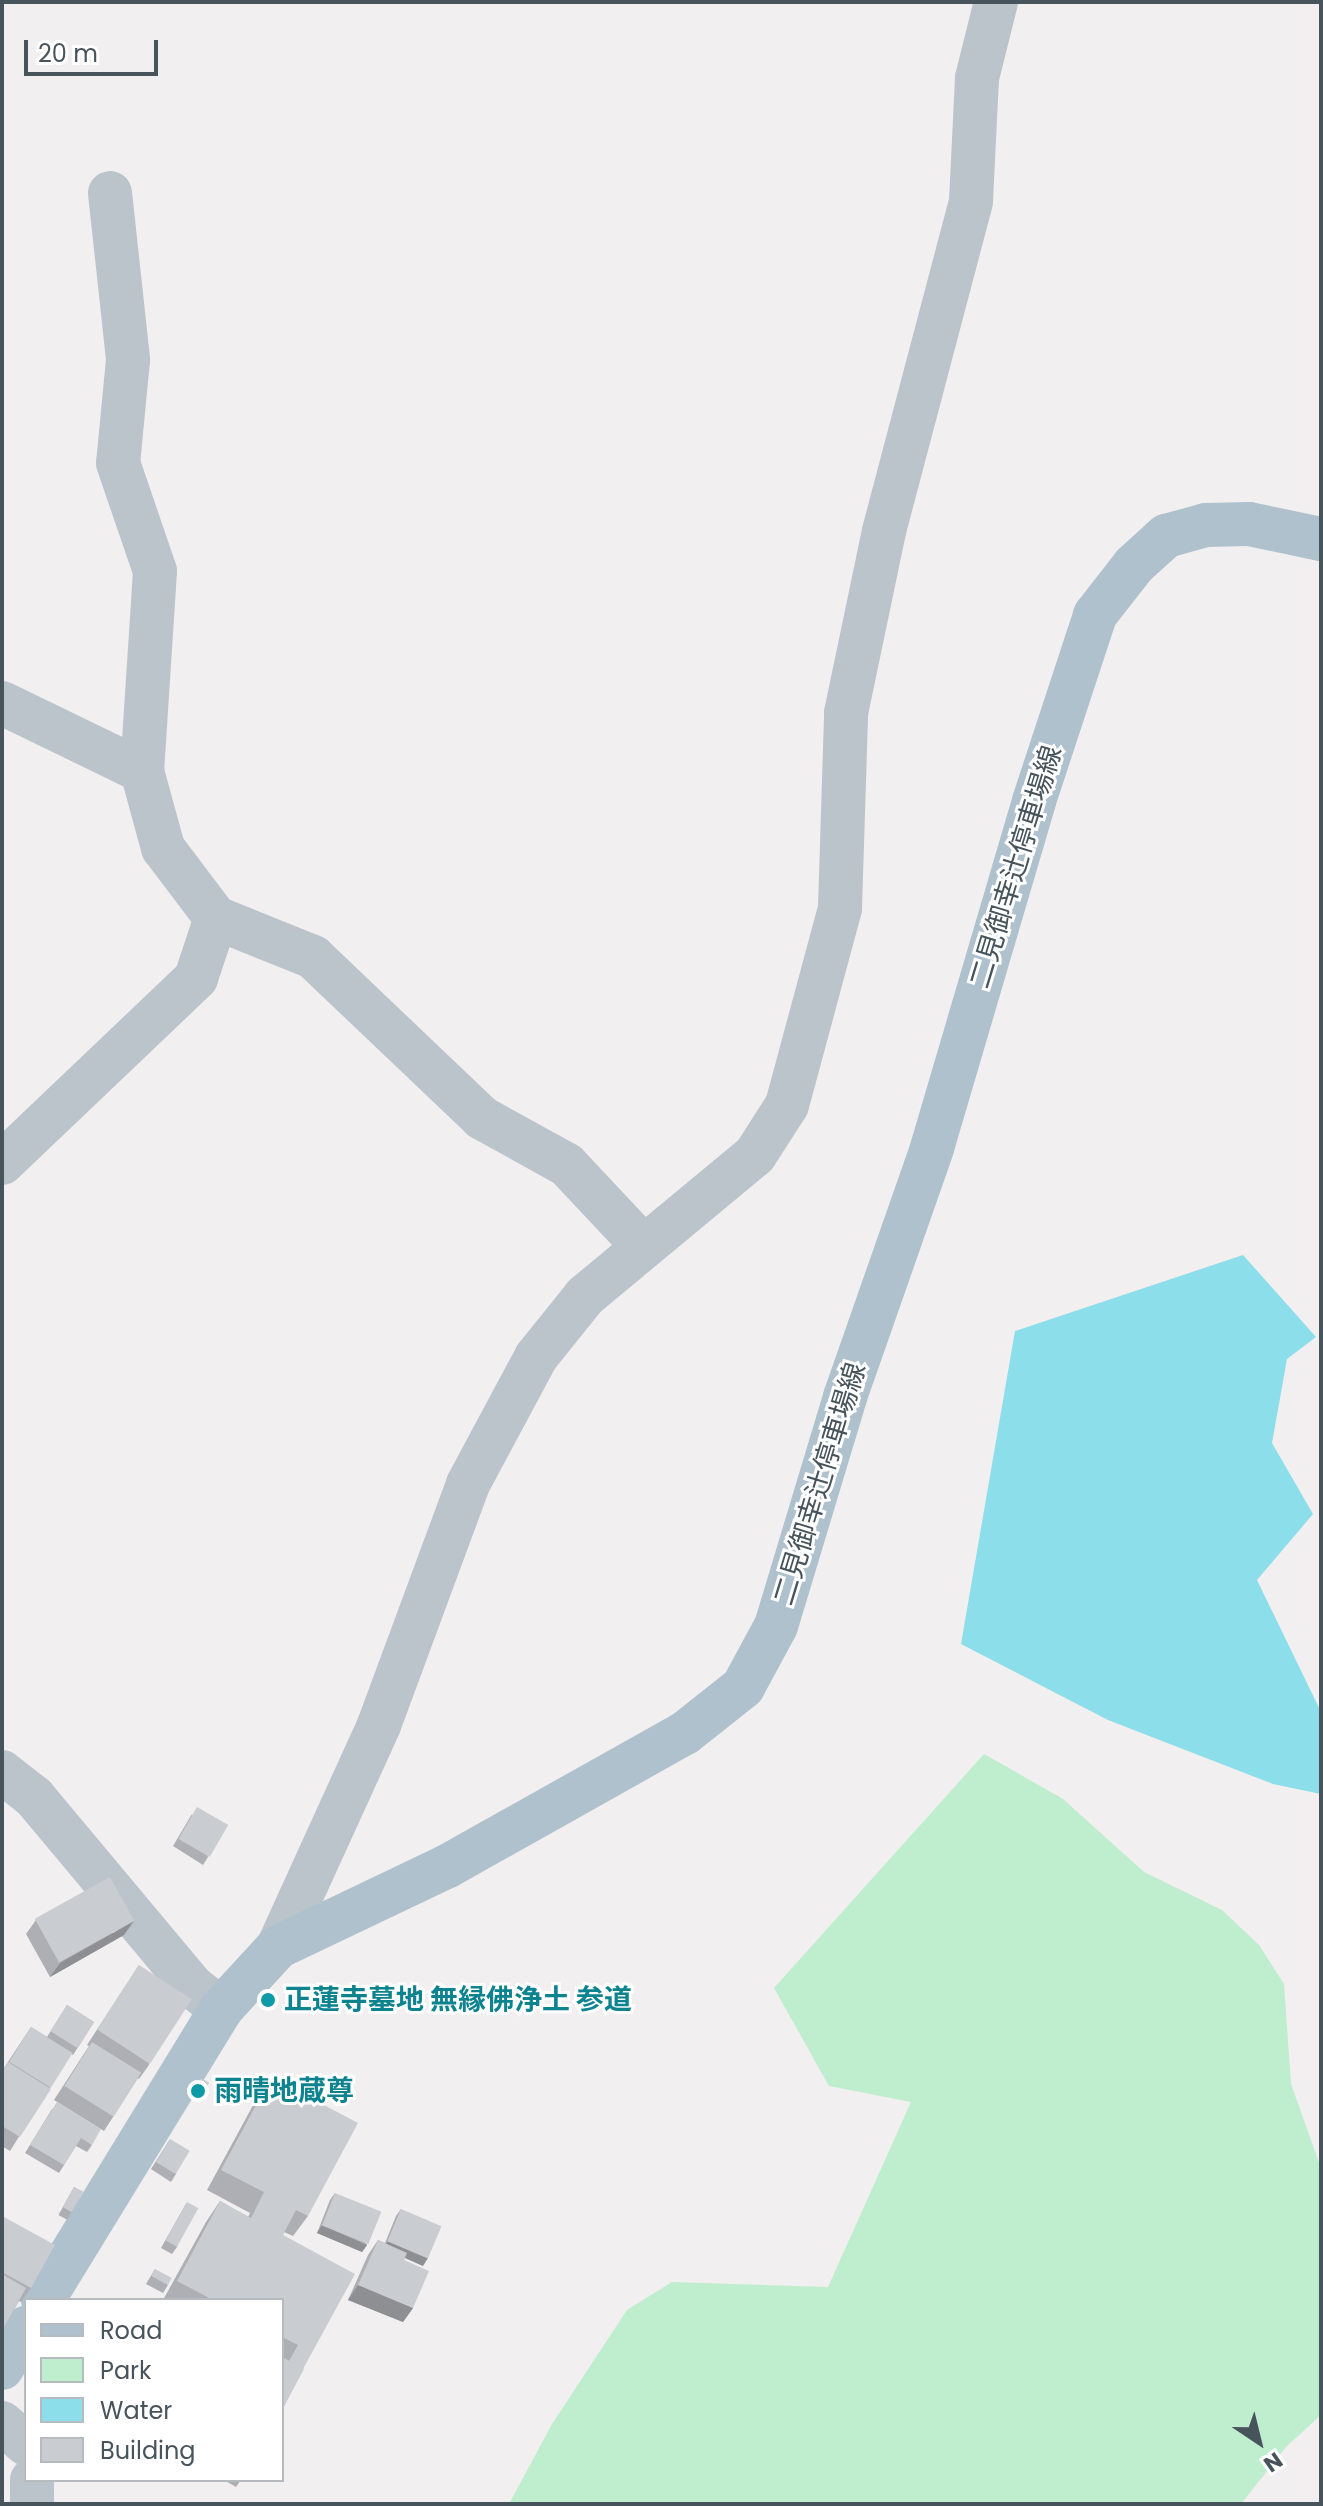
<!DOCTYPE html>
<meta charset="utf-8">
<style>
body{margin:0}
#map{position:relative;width:1323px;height:2506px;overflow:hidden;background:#f1efef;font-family:Poppins,"Noto Sans JP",sans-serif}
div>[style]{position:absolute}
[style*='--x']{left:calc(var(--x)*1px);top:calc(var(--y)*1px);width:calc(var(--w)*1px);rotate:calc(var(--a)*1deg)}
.green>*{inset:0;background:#beeecd}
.water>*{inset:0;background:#8cdeea}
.minor>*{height:44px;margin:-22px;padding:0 22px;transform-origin:22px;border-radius:22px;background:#bbc4cb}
.major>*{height:44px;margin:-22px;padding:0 22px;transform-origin:22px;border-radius:22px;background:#afc1cd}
.wall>*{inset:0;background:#adafb4;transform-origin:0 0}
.shaded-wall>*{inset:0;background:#8d8f92}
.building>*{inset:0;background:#c9ccd1;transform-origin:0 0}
.dots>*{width:22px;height:22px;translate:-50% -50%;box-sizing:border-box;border:4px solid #fff;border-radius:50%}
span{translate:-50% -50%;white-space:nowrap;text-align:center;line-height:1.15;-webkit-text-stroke:6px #fff;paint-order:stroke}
.street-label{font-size:28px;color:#47545c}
.culture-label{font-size:28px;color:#0d838f;font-weight:700}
.left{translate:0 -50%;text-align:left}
.frame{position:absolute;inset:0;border:4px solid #47545c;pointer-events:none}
.legend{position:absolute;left:24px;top:2298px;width:260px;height:184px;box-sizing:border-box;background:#fff;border:2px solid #b5bbbe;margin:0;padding:10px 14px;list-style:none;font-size:24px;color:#47545c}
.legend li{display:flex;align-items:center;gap:16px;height:40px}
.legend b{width:40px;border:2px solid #b5bbbe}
.north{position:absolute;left:1219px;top:2402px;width:80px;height:80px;-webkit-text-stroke:6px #fff;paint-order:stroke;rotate:145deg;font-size:22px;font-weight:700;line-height:32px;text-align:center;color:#47545c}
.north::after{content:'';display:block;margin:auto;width:28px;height:36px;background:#47545c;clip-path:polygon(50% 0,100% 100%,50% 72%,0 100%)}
.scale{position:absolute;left:24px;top:40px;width:134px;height:36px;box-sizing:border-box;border:4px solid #47545c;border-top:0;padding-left:10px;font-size:24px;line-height:28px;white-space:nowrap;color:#47545c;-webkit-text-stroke:6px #fff;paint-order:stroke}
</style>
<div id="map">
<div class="green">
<div style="clip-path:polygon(984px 1754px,1063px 1799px,1144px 1872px,1222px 1910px,1259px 1945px,1284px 1984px,1291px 2084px,1321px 2168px,1321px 2415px,1286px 2447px,1241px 2504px,509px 2504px,552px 2424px,627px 2310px,672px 2282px,828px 2287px,911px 2102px,829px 2086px,774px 1988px)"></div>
</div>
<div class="water">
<div style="clip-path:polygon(1243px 1255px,1316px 1337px,1287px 1359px,1272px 1443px,1313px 1514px,1257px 1580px,1321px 1712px,1321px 1794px,1273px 1784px,1108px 1720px,961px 1644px,1015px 1331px)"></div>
</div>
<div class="minor">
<div style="--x:110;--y:193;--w:168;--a:83.8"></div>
<div style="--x:128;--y:360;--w:103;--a:95.5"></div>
<div style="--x:118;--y:463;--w:114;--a:71.1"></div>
<div style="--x:155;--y:571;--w:200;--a:93.7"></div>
<div style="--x:2;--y:703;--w:156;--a:25.9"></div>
<div style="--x:142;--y:771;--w:80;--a:74.7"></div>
<div style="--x:163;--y:848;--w:88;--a:52.9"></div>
<div style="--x:216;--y:918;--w:105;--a:21.9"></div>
<div style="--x:313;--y:957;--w:233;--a:43.6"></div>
<div style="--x:482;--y:1118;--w:97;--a:28.9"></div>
<div style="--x:567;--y:1165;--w:110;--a:46.8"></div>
<div style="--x:2;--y:1163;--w:268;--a:-43.6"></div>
<div style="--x:196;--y:978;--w:63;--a:-71.6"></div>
<div style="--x:2;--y:1772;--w:41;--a:38"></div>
<div style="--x:34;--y:1797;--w:248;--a:50.1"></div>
<div style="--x:193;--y:1987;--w:36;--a:38"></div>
<div style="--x:278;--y:1947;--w:244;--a:-65.5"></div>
<div style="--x:379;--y:1725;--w:257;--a:-69.7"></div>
<div style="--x:468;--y:1484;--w:144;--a:-61.8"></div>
<div style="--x:536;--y:1357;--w:78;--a:-51.2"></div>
<div style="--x:585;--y:1296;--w:221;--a:-39.7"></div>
<div style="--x:755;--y:1155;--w:59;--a:-57.4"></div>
<div style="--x:787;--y:1105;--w:204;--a:-74.9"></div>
<div style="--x:840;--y:908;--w:195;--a:-88.2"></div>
<div style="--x:846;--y:713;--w:186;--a:-78.2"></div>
<div style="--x:884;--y:531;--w:341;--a:-75.2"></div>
<div style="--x:971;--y:201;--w:123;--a:-87.2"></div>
<div style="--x:977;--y:78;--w:78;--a:-76"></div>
<div style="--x:2;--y:2423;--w:32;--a:41"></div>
<div style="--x:32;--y:2480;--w:24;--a:90"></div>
</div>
<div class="major">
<div style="--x:43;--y:2300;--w:341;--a:-58.5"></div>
<div style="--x:221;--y:2009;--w:84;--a:-47.4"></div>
<div style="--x:278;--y:1947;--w:186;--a:-25.5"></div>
<div style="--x:446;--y:1867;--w:274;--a:-29.3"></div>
<div style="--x:685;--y:1733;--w:74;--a:-38.4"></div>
<div style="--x:743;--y:1687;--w:69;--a:-61.6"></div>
<div style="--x:776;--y:1626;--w:239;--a:-73.2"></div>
<div style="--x:845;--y:1397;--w:264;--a:-70.7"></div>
<div style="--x:932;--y:1148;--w:362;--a:-73.6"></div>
<div style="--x:1034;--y:801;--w:196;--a:-71.8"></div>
<div style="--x:1095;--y:615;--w:63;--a:-52"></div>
<div style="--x:1134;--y:565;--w:43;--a:-42.2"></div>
<div style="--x:1166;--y:536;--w:41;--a:-15.4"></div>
<div style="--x:1206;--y:525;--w:43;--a:-1.3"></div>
<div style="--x:1249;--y:524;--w:74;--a:11.8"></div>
<div style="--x:2;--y:2368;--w:47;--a:-59"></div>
</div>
<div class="wall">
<div style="clip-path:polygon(192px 1814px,208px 1857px,203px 1865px,173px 1846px)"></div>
<div style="clip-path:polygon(36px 1920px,124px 1935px,50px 1977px,26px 1934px)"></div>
<div style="clip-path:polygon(139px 1965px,149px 2065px,139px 2079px,138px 2078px,104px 2131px,54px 2100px,89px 2046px,87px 2045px)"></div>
<div style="clip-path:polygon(67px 2005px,94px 2022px,73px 2055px,71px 2054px,10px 2151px,2px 2146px,2px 2071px,31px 2027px,47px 2037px)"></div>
<div style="clip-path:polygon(271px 2077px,308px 2216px,293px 2236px,284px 2232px,283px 2235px,303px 2369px,282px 2410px,282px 2300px,163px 2300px,206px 2222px,220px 2201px,248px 2217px,250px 2213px,207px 2190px,257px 2098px)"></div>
<div style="left:201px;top:2078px;width:9px;height:17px;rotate:32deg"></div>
<div style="clip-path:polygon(52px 2109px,92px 2145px,87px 2152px,76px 2146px,59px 2173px,25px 2153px)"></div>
<div style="clip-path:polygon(170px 2139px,176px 2174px,171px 2182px,151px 2169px)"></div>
<div style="left:74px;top:2187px;width:10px;height:32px;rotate:29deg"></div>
<div style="clip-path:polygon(335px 2193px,367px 2245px,362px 2252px,317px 2233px,330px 2200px)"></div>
<div style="clip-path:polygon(187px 2202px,177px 2247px,172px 2254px,161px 2248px)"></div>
<div style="clip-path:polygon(401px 2209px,423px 2266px,405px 2258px,404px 2260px,413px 2308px,403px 2322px,348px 2300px,368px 2255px,378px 2240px,385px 2243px,396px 2216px)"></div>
<div style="clip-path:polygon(2px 2216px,31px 2288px,21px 2302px,19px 2301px,2px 2331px)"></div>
<div style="clip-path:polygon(155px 2269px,168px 2285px,163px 2293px,146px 2284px)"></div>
<div style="clip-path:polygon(224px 2480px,241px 2480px,236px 2487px)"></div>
</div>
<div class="shaded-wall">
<div style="clip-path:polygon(134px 1921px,124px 1935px,50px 1977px,60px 1963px)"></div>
<div style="clip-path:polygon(322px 2225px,367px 2245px,362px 2252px,317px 2233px)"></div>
<div style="clip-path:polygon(388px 2241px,428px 2258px,423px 2266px,383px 2248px)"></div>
<div style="clip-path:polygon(358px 2285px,413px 2308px,403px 2322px,348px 2300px)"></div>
</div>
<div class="building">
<div style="left:197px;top:1807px;width:36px;height:37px;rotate:30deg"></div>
<div style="left:110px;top:1877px;width:50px;height:86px;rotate:61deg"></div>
<div style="left:139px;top:1965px;width:63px;height:77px;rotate:33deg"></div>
<div style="left:67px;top:2005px;width:32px;height:31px;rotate:32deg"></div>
<div style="left:31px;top:2027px;width:49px;height:41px;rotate:32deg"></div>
<div style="left:92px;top:2042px;width:58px;height:52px;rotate:32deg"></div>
<div style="clip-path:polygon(8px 2062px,51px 2089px,20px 2137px,2px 2126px,2px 2072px)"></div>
<div style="clip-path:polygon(271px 2077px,358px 2123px,308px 2216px,296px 2210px,283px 2235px,355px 2274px,303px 2369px,289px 2361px,298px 2345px,282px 2337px,282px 2300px,213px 2300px,177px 2281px,220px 2201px,251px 2218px,264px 2192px,221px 2170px)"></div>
<div style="clip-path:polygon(201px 2078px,209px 2083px,205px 2089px,197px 2085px)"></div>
<div style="clip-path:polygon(57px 2102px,101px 2129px,92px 2145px,81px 2138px,64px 2165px,30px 2145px)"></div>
<div style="left:170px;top:2139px;width:23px;height:27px;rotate:31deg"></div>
<div style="left:74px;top:2187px;width:10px;height:23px;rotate:29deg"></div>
<div style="left:335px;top:2193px;width:50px;height:35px;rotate:22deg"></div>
<div style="left:187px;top:2202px;width:13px;height:44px;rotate:29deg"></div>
<div style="left:401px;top:2209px;width:44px;height:35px;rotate:23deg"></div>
<div style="clip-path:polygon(2px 2216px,55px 2245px,31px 2288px,2px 2272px)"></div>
<div style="clip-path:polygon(378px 2240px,407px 2253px,404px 2260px,429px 2271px,413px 2308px,358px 2285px)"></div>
<div style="left:155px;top:2269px;width:19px;height:8px;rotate:28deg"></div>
<div style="clip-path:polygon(2px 2274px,26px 2288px,2px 2331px)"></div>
<div style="clip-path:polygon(282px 2357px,304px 2369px,282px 2410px)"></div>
</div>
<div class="dots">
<div style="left:268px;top:2000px;background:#0f9aa8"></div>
<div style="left:198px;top:2091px;background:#0f9aa8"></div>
</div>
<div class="street-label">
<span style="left:1016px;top:867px;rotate:-73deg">二見御幸辻停車場線</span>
<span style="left:820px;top:1484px;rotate:-73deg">二見御幸辻停車場線</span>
</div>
<div class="culture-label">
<span class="left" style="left:284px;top:2000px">正蓮寺墓地 無縁佛浄土 参道</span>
<span class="left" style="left:214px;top:2091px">雨晴地蔵尊</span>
</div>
<div class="frame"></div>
<ul class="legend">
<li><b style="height:10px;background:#afc1cd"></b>Road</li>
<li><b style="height:22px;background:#beeecd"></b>Park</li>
<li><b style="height:22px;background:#8cdeea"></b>Water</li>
<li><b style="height:22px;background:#c9ccd1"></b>Building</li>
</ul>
<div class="north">N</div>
<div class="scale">20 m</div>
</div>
